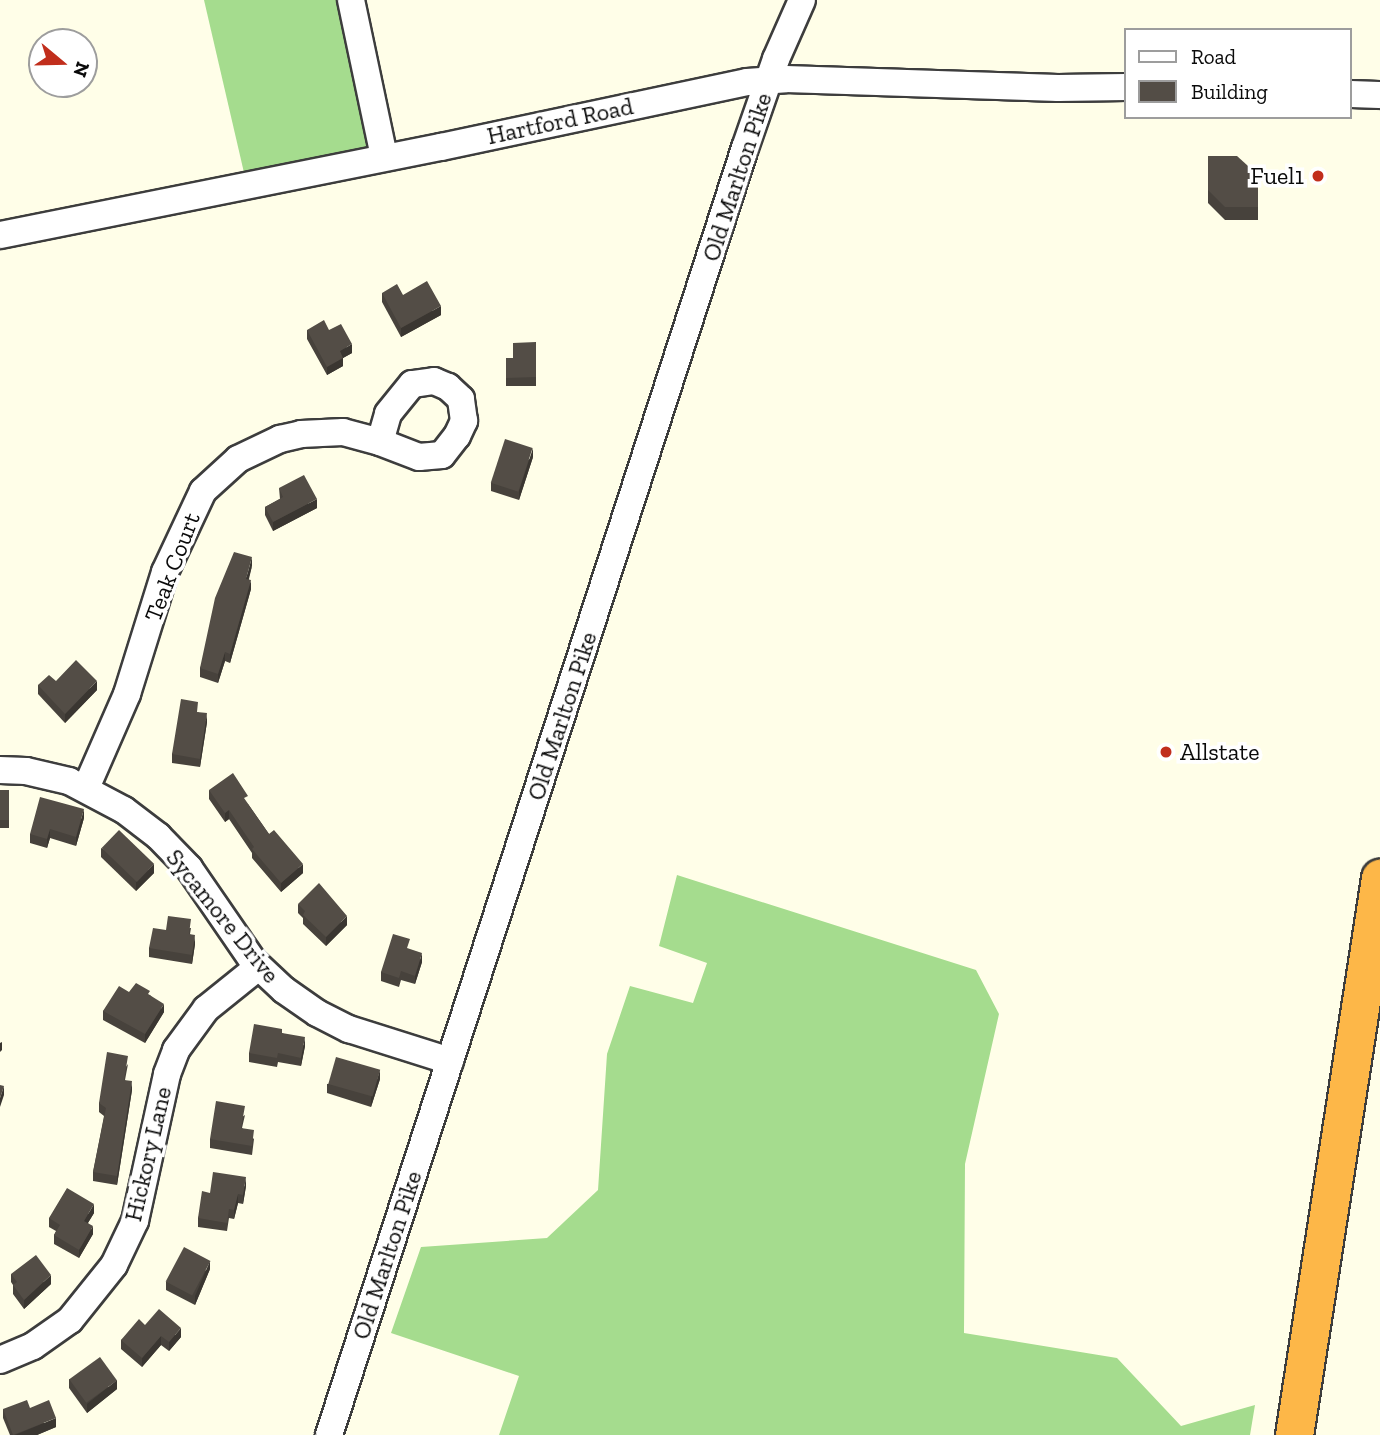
<!DOCTYPE html>
<style>
body{margin:0}
#map{position:relative;width:1380px;height:1435px;overflow:hidden;background:#fffee8;font-family:"Zilla Slab",serif}
div>[style]{position:absolute}
[style*='--x']{left:calc(var(--x)*1px);top:calc(var(--y)*1px);width:calc(var(--w)*1px);rotate:calc(var(--a)*1deg)}
.forest>*{inset:0;background:#a5dc8e}
.roads{filter:drop-shadow(2px 0 #3d3d3d) drop-shadow(-2px 0 #3d3d3d) drop-shadow(0 2px #3d3d3d) drop-shadow(0 -2px #3d3d3d)}
.minor>*{height:26px;margin:-13px;padding:0 13px;transform-origin:13px;border-radius:13px;background:#fff}
.highway>*{height:37px;margin:-18.5px;padding:0 18.5px;transform-origin:18.5px;border-radius:18.5px;background:#fdb748}
.wall>*{inset:0;background:#47423c;transform-origin:0 0}
.shaded-wall>*{inset:0;background:#3a3631}
.building>*{inset:0;background:#534d46;transform-origin:0 0}
.dots>*{width:19px;height:19px;translate:-50% -50%;box-sizing:border-box;border:4px solid #fff;border-radius:50%}
span{translate:-50% -50%;white-space:nowrap;text-align:center;line-height:1.15;-webkit-text-stroke:7px #fff;paint-order:stroke}
.street-label{font-size:24px;color:#0a0a0a}
.poi-label{font-size:24px;color:#0a0a0a}
.right{translate:-100% -50%;text-align:right}
.left{translate:0 -50%;text-align:left}
.legend{position:absolute;left:1124px;top:28px;width:228px;height:91px;box-sizing:border-box;background:#fff;border:2px solid #9d9d9d;margin:0;padding:9px 12px;list-style:none;font-size:21px;color:#0a0a0a}
.legend li{display:flex;align-items:center;gap:14px;height:35px}
.legend b{width:35px;border:2px solid #9d9d9d}
.north{position:absolute;left:28px;top:28px;width:70px;height:70px;box-sizing:border-box;background:#fff;border:2px solid #9d9d9d;border-radius:50%;rotate:109deg;font-size:19px;font-weight:700;line-height:28px;text-align:center;color:#0a0a0a}
.north::after{content:'';display:block;margin:auto;width:24px;height:32px;background:#c12e1c;clip-path:polygon(50% 0,100% 100%,50% 72%,0 100%)}
</style>
<div id="map">
<div class="forest">
<div style="clip-path:polygon(204px 0,350px 0,375px 153px,245px 177px)"></div>
<div style="clip-path:polygon(677px 875px,976px 970px,999px 1014px,965px 1164px,964px 1333px,1117px 1358px,1181px 1426px,1255px 1405px,1250px 1435px,499px 1435px,519px 1376px,391px 1333px,421px 1247px,547px 1238px,598px 1190px,607px 1054px,630px 986px,693px 1003px,707px 963px,659px 946px)"></div>
</div>
<div class="roads">
<div class="minor">
<div style="--x:351;--y:0;--w:159;--a:78.1"></div>
<div style="--x:1350;--y:94;--w:30;--a:2"></div>
<div style="--x:0;--y:235;--w:450;--a:-11.3"></div>
<div style="--x:441;--y:147;--w:313;--a:-12"></div>
<div style="--x:747;--y:82;--w:39;--a:-4"></div>
<div style="--x:786;--y:79;--w:272;--a:1.9"></div>
<div style="--x:1058;--y:88;--w:68;--a:-0.8"></div>
<div style="--x:0;--y:770;--w:26;--a:2"></div>
<div style="--x:26;--y:771;--w:44;--a:13.1"></div>
<div style="--x:69;--y:781;--w:62;--a:27.8"></div>
<div style="--x:124;--y:810;--w:43;--a:37.4"></div>
<div style="--x:158;--y:836;--w:45;--a:45.9"></div>
<div style="--x:189;--y:868;--w:113;--a:55.5"></div>
<div style="--x:253;--y:961;--w:42;--a:43.1"></div>
<div style="--x:284;--y:990;--w:40;--a:34.9"></div>
<div style="--x:317;--y:1013;--w:36;--a:27"></div>
<div style="--x:349;--y:1029;--w:106;--a:17.6"></div>
<div style="--x:86;--y:788;--w:103;--a:-66.4"></div>
<div style="--x:127;--y:694;--w:128;--a:-72.7"></div>
<div style="--x:165;--y:572;--w:89;--a:-64.9"></div>
<div style="--x:203;--y:491;--w:47;--a:-42.4"></div>
<div style="--x:238;--y:459;--w:47;--a:-25.5"></div>
<div style="--x:280;--y:439;--w:22;--a:-13"></div>
<div style="--x:301;--y:434;--w:42;--a:-2.7"></div>
<div style="--x:343;--y:432;--w:38;--a:15"></div>
<div style="--x:380;--y:442;--w:42;--a:21"></div>
<div style="--x:419;--y:457;--w:23;--a:-5"></div>
<div style="--x:442;--y:455;--w:24;--a:-52"></div>
<div style="--x:457;--y:436;--w:17;--a:-65"></div>
<div style="--x:464;--y:421;--w:22;--a:-98"></div>
<div style="--x:461;--y:399;--w:18;--a:-137"></div>
<div style="--x:448;--y:387;--w:15;--a:-157"></div>
<div style="--x:434;--y:381;--w:22;--a:172"></div>
<div style="--x:412;--y:384;--w:38;--a:129"></div>
<div style="--x:388;--y:414;--w:29;--a:106"></div>
<div style="--x:0;--y:1360;--w:36;--a:-23"></div>
<div style="--x:33;--y:1346;--w:45;--a:-35.1"></div>
<div style="--x:70;--y:1320;--w:70;--a:-51.3"></div>
<div style="--x:114;--y:1265;--w:49;--a:-64.5"></div>
<div style="--x:135;--y:1221;--w:150;--a:-77.7"></div>
<div style="--x:167;--y:1074;--w:26;--a:-69"></div>
<div style="--x:176;--y:1050;--w:51;--a:-53.8"></div>
<div style="--x:206;--y:1009;--w:67;--a:-38.9"></div>
<div style="--x:329;--y:1435;--w:1353;--a:-72.09"></div>
<div style="--x:745;--y:148;--w:94;--a:-70.8"></div>
<div style="--x:776;--y:59;--w:64;--a:-66.2"></div>
</div>
<div class="highway">
<div style="--x:1294;--y:1435;--w:564;--a:-81.22"></div>
</div>
</div>
<div class="wall">
<div style="clip-path:polygon(1208px 156px,1258px 175px,1258px 220px,1225px 220px,1208px 203px)"></div>
<div style="clip-path:polygon(382px 293px,403px 295px,441px 315px,401px 337px,382px 302px)"></div>
<div style="clip-path:polygon(307px 330px,329px 330px,352px 353px,343px 358px,343px 366px,327px 375px,307px 339px)"></div>
<div style="clip-path:polygon(536px 342px,536px 386px,506px 386px,506px 358px,513px 358px)"></div>
<div style="clip-path:polygon(533px 457px,519px 500px,491px 491px,491px 483px)"></div>
<div style="clip-path:polygon(279px 488px,317px 508px,273px 531px,265px 515px,265px 507px,280px 499px)"></div>
<div style="clip-path:polygon(252px 566px,249px 579px,251px 589px,230px 663px,225px 661px,218px 683px,200px 677px,200px 668px)"></div>
<div style="clip-path:polygon(56px 681px,97px 690px,65px 723px,38px 694px,38px 685px)"></div>
<div style="clip-path:polygon(198px 712px,207px 722px,200px 767px,172px 763px,172px 754px)"></div>
<div style="left:0;top:790px;width:9px;height:38px"></div>
<div style="clip-path:polygon(209px 790px,248px 804px,269px 834px,303px 873px,281px 892px,252px 858px,252px 853px,229px 819px,225px 822px,209px 799px)"></div>
<div style="clip-path:polygon(84px 818px,76px 846px,50px 838px,47px 848px,30px 843px,30px 834px)"></div>
<div style="clip-path:polygon(101px 848px,154px 873px,136px 891px,101px 857px)"></div>
<div style="clip-path:polygon(298px 904px,347px 925px,326px 946px,303px 924px,303px 918px,298px 913px)"></div>
<div style="clip-path:polygon(191px 928px,190px 934px,195px 944px,192px 964px,149px 957px,149px 948px,166px 930px)"></div>
<div style="clip-path:polygon(409px 949px,422px 962px,415px 984px,401px 980px,399px 987px,381px 981px,381px 972px)"></div>
<div style="clip-path:polygon(129px 992px,150px 995px,164px 1012px,145px 1043px,103px 1020px,103px 1011px)"></div>
<div style="clip-path:polygon(282px 1033px,305px 1046px,301px 1066px,278px 1062px,277px 1067px,249px 1062px,249px 1053px)"></div>
<div style="clip-path:polygon(128px 1064px,125px 1080px,132px 1090px,117px 1185px,93px 1181px,93px 1172px,104px 1116px,99px 1112px,99px 1103px)"></div>
<div style="clip-path:polygon(380px 1079px,371px 1107px,327px 1093px,327px 1084px)"></div>
<div style="clip-path:polygon(245px 1115px,242px 1128px,254px 1139px,252px 1155px,210px 1148px,210px 1139px)"></div>
<div style="clip-path:polygon(246px 1186px,243px 1204px,238px 1203px,234px 1219px,229px 1218px,227px 1231px,198px 1227px,198px 1218px,210px 1193px)"></div>
<div style="clip-path:polygon(94px 1213px,88px 1223px,93px 1234px,79px 1258px,54px 1244px,54px 1235px,56px 1231px,49px 1227px,49px 1218px)"></div>
<div style="clip-path:polygon(210px 1269px,195px 1305px,166px 1290px,166px 1282px)"></div>
<div style="clip-path:polygon(11px 1274px,51px 1284px,24px 1309px,13px 1294px,13px 1285px,11px 1282px)"></div>
<div style="clip-path:polygon(145px 1325px,181px 1337px,169px 1351px,161px 1345px,142px 1367px,121px 1349px,121px 1340px)"></div>
<div style="clip-path:polygon(69px 1379px,117px 1389px,87px 1413px,69px 1388px)"></div>
<div style="clip-path:polygon(3px 1409px,56px 1427px,37px 1435px,10px 1435px,3px 1418px)"></div>
</div>
<div class="shaded-wall">
<div style="clip-path:polygon(441px 306px,441px 315px,401px 337px,401px 328px)"></div>
<div style="clip-path:polygon(352px 344px,352px 353px,343px 358px,343px 366px,327px 375px,327px 367px,340px 351px)"></div>
<div style="clip-path:polygon(533px 448px,533px 457px,519px 500px,519px 491px)"></div>
<div style="clip-path:polygon(317px 499px,317px 508px,273px 531px,273px 522px)"></div>
<div style="clip-path:polygon(252px 557px,252px 566px,246px 587px,246px 579px)"></div>
<div style="clip-path:polygon(251px 580px,251px 589px,230px 663px,230px 654px)"></div>
<div style="clip-path:polygon(225px 652px,225px 661px,218px 683px,218px 674px)"></div>
<div style="clip-path:polygon(97px 681px,97px 690px,65px 723px,65px 714px)"></div>
<div style="clip-path:polygon(207px 713px,207px 722px,200px 767px,200px 759px)"></div>
<div style="clip-path:polygon(84px 809px,84px 818px,76px 846px,76px 837px)"></div>
<div style="clip-path:polygon(229px 810px,229px 819px,225px 822px,225px 813px)"></div>
<div style="clip-path:polygon(50px 829px,50px 838px,47px 848px,47px 839px)"></div>
<div style="clip-path:polygon(154px 864px,154px 873px,136px 891px,136px 882px)"></div>
<div style="clip-path:polygon(303px 864px,303px 873px,281px 892px,281px 883px)"></div>
<div style="clip-path:polygon(347px 916px,347px 925px,326px 946px,326px 937px)"></div>
<div style="clip-path:polygon(195px 935px,195px 944px,192px 964px,192px 955px)"></div>
<div style="clip-path:polygon(422px 953px,422px 962px,415px 984px,415px 976px)"></div>
<div style="clip-path:polygon(164px 1004px,164px 1012px,145px 1043px,145px 1034px)"></div>
<div style="clip-path:polygon(305px 1037px,305px 1046px,301px 1066px,301px 1058px)"></div>
<div style="clip-path:polygon(2px 1042px,2px 1050px,0 1052px,0 1043px)"></div>
<div style="clip-path:polygon(380px 1070px,380px 1079px,371px 1107px,371px 1098px)"></div>
<div style="clip-path:polygon(132px 1081px,132px 1090px,117px 1185px,117px 1176px)"></div>
<div style="clip-path:polygon(4px 1086px,4px 1095px,0 1107px,0 1098px)"></div>
<div style="clip-path:polygon(246px 1177px,246px 1186px,243px 1204px,243px 1195px)"></div>
<div style="clip-path:polygon(238px 1194px,238px 1203px,234px 1219px,234px 1210px)"></div>
<div style="clip-path:polygon(94px 1204px,94px 1213px,84px 1229px,84px 1221px)"></div>
<div style="clip-path:polygon(93px 1226px,93px 1234px,79px 1258px,79px 1250px)"></div>
<div style="clip-path:polygon(210px 1261px,210px 1269px,195px 1305px,195px 1296px)"></div>
<div style="clip-path:polygon(51px 1275px,51px 1284px,24px 1309px,24px 1300px)"></div>
<div style="clip-path:polygon(181px 1328px,181px 1337px,169px 1351px,169px 1342px)"></div>
<div style="clip-path:polygon(161px 1336px,161px 1345px,142px 1367px,142px 1358px)"></div>
<div style="clip-path:polygon(117px 1380px,117px 1389px,87px 1413px,87px 1404px)"></div>
<div style="clip-path:polygon(56px 1418px,56px 1427px,37px 1435px,15px 1435px)"></div>
</div>
<div class="building">
<div style="clip-path:polygon(1208px 156px,1237px 156px,1258px 175px,1258px 207px,1225px 207px,1208px 190px)"></div>
<div style="clip-path:polygon(427px 281px,441px 306px,401px 328px,382px 293px,397px 284px,403px 295px)"></div>
<div style="clip-path:polygon(324px 320px,329px 330px,341px 324px,352px 344px,340px 351px,343px 358px,327px 367px,307px 330px)"></div>
<div style="clip-path:polygon(536px 342px,536px 377px,506px 378px,506px 358px,513px 358px,513px 343px)"></div>
<div style="left:505px;top:439px;width:29px;height:46px;rotate:18deg"></div>
<div style="clip-path:polygon(304px 475px,317px 499px,273px 522px,265px 507px,283px 497px,279px 488px)"></div>
<div style="clip-path:polygon(234px 552px,252px 557px,246px 579px,251px 580px,230px 654px,225px 652px,218px 674px,200px 668px,215px 598px)"></div>
<div style="clip-path:polygon(76px 660px,97px 681px,65px 714px,38px 685px,49px 675px,56px 681px)"></div>
<div style="clip-path:polygon(181px 699px,198px 702px,197px 712px,207px 713px,200px 759px,172px 754px)"></div>
<div style="clip-path:polygon(233px 773px,248px 796px,244px 798px,269px 834px,274px 830px,303px 864px,281px 883px,252px 849px,254px 847px,229px 810px,225px 813px,209px 790px)"></div>
<div style="left:0;top:790px;width:9px;height:30px"></div>
<div style="clip-path:polygon(40px 797px,84px 809px,76px 837px,50px 829px,47px 839px,30px 834px)"></div>
<div style="left:119px;top:830px;width:49px;height:25px;rotate:44deg"></div>
<div style="clip-path:polygon(319px 883px,347px 916px,326px 937px,303px 915px,305px 911px,298px 904px)"></div>
<div style="clip-path:polygon(168px 916px,191px 919px,189px 934px,195px 935px,192px 955px,149px 948px,153px 928px,166px 930px)"></div>
<div style="clip-path:polygon(393px 934px,410px 939px,407px 948px,422px 953px,415px 976px,401px 971px,399px 978px,381px 972px)"></div>
<div style="clip-path:polygon(136px 983px,150px 991px,148px 994px,164px 1004px,145px 1034px,103px 1011px,119px 986px,129px 992px)"></div>
<div style="clip-path:polygon(254px 1024px,282px 1029px,282px 1033px,305px 1037px,301px 1058px,278px 1053px,277px 1058px,249px 1053px)"></div>
<div style="clip-path:polygon(107px 1052px,128px 1056px,124px 1080px,132px 1081px,117px 1176px,93px 1172px,106px 1108px,99px 1103px)"></div>
<div style="left:336px;top:1057px;width:46px;height:28px;rotate:16deg"></div>
<div style="clip-path:polygon(0 1085px,4px 1086px,0 1098px)"></div>
<div style="clip-path:polygon(216px 1101px,245px 1106px,241px 1128px,254px 1130px,252px 1146px,210px 1139px)"></div>
<div style="clip-path:polygon(213px 1172px,246px 1177px,243px 1195px,238px 1194px,234px 1210px,229px 1209px,227px 1223px,198px 1218px,202px 1191px,210px 1193px)"></div>
<div style="clip-path:polygon(67px 1188px,94px 1204px,84px 1221px,93px 1226px,79px 1250px,54px 1235px,60px 1225px,49px 1218px)"></div>
<div style="left:184px;top:1247px;width:30px;height:39px;rotate:28deg"></div>
<div style="clip-path:polygon(36px 1255px,51px 1275px,24px 1300px,13px 1285px,17px 1282px,11px 1274px)"></div>
<div style="clip-path:polygon(159px 1309px,181px 1328px,169px 1342px,161px 1336px,142px 1358px,121px 1340px,139px 1319px,145px 1325px)"></div>
<div style="left:100px;top:1357px;width:29px;height:38px;rotate:54deg"></div>
<div style="clip-path:polygon(27px 1400px,30px 1408px,49px 1400px,56px 1418px,13px 1435px,3px 1409px)"></div>
</div>
<div class="dots">
<div style="left:1318px;top:176px;background:#c12e1c"></div>
<div style="left:1166px;top:752px;background:#c12e1c"></div>
</div>
<div class="street-label">
<span style="left:560px;top:121px;rotate:-12deg">Hartford Road</span>
<span style="left:737px;top:177px;rotate:-72deg">Old Marlton Pike</span>
<span style="left:172px;top:567px;rotate:-69deg">Teak Court</span>
<span style="left:562px;top:716px;rotate:-72deg">Old Marlton Pike</span>
<span style="left:223px;top:916px;rotate:51deg">Sycamore Drive</span>
<span style="left:148px;top:1154px;rotate:-77deg">Hickory Lane</span>
<span style="left:387px;top:1255px;rotate:-72deg">Old Marlton Pike</span>
</div>
<div class="poi-label">
<span class="right" style="left:1304px;top:176px">Fuel1</span>
<span class="left" style="left:1180px;top:752px">Allstate</span>
</div>
<ul class="legend">
<li><b style="height:9px;background:#fff"></b>Road</li>
<li><b style="height:19px;background:#534d46"></b>Building</li>
</ul>
<div class="north">N</div>
</div>
